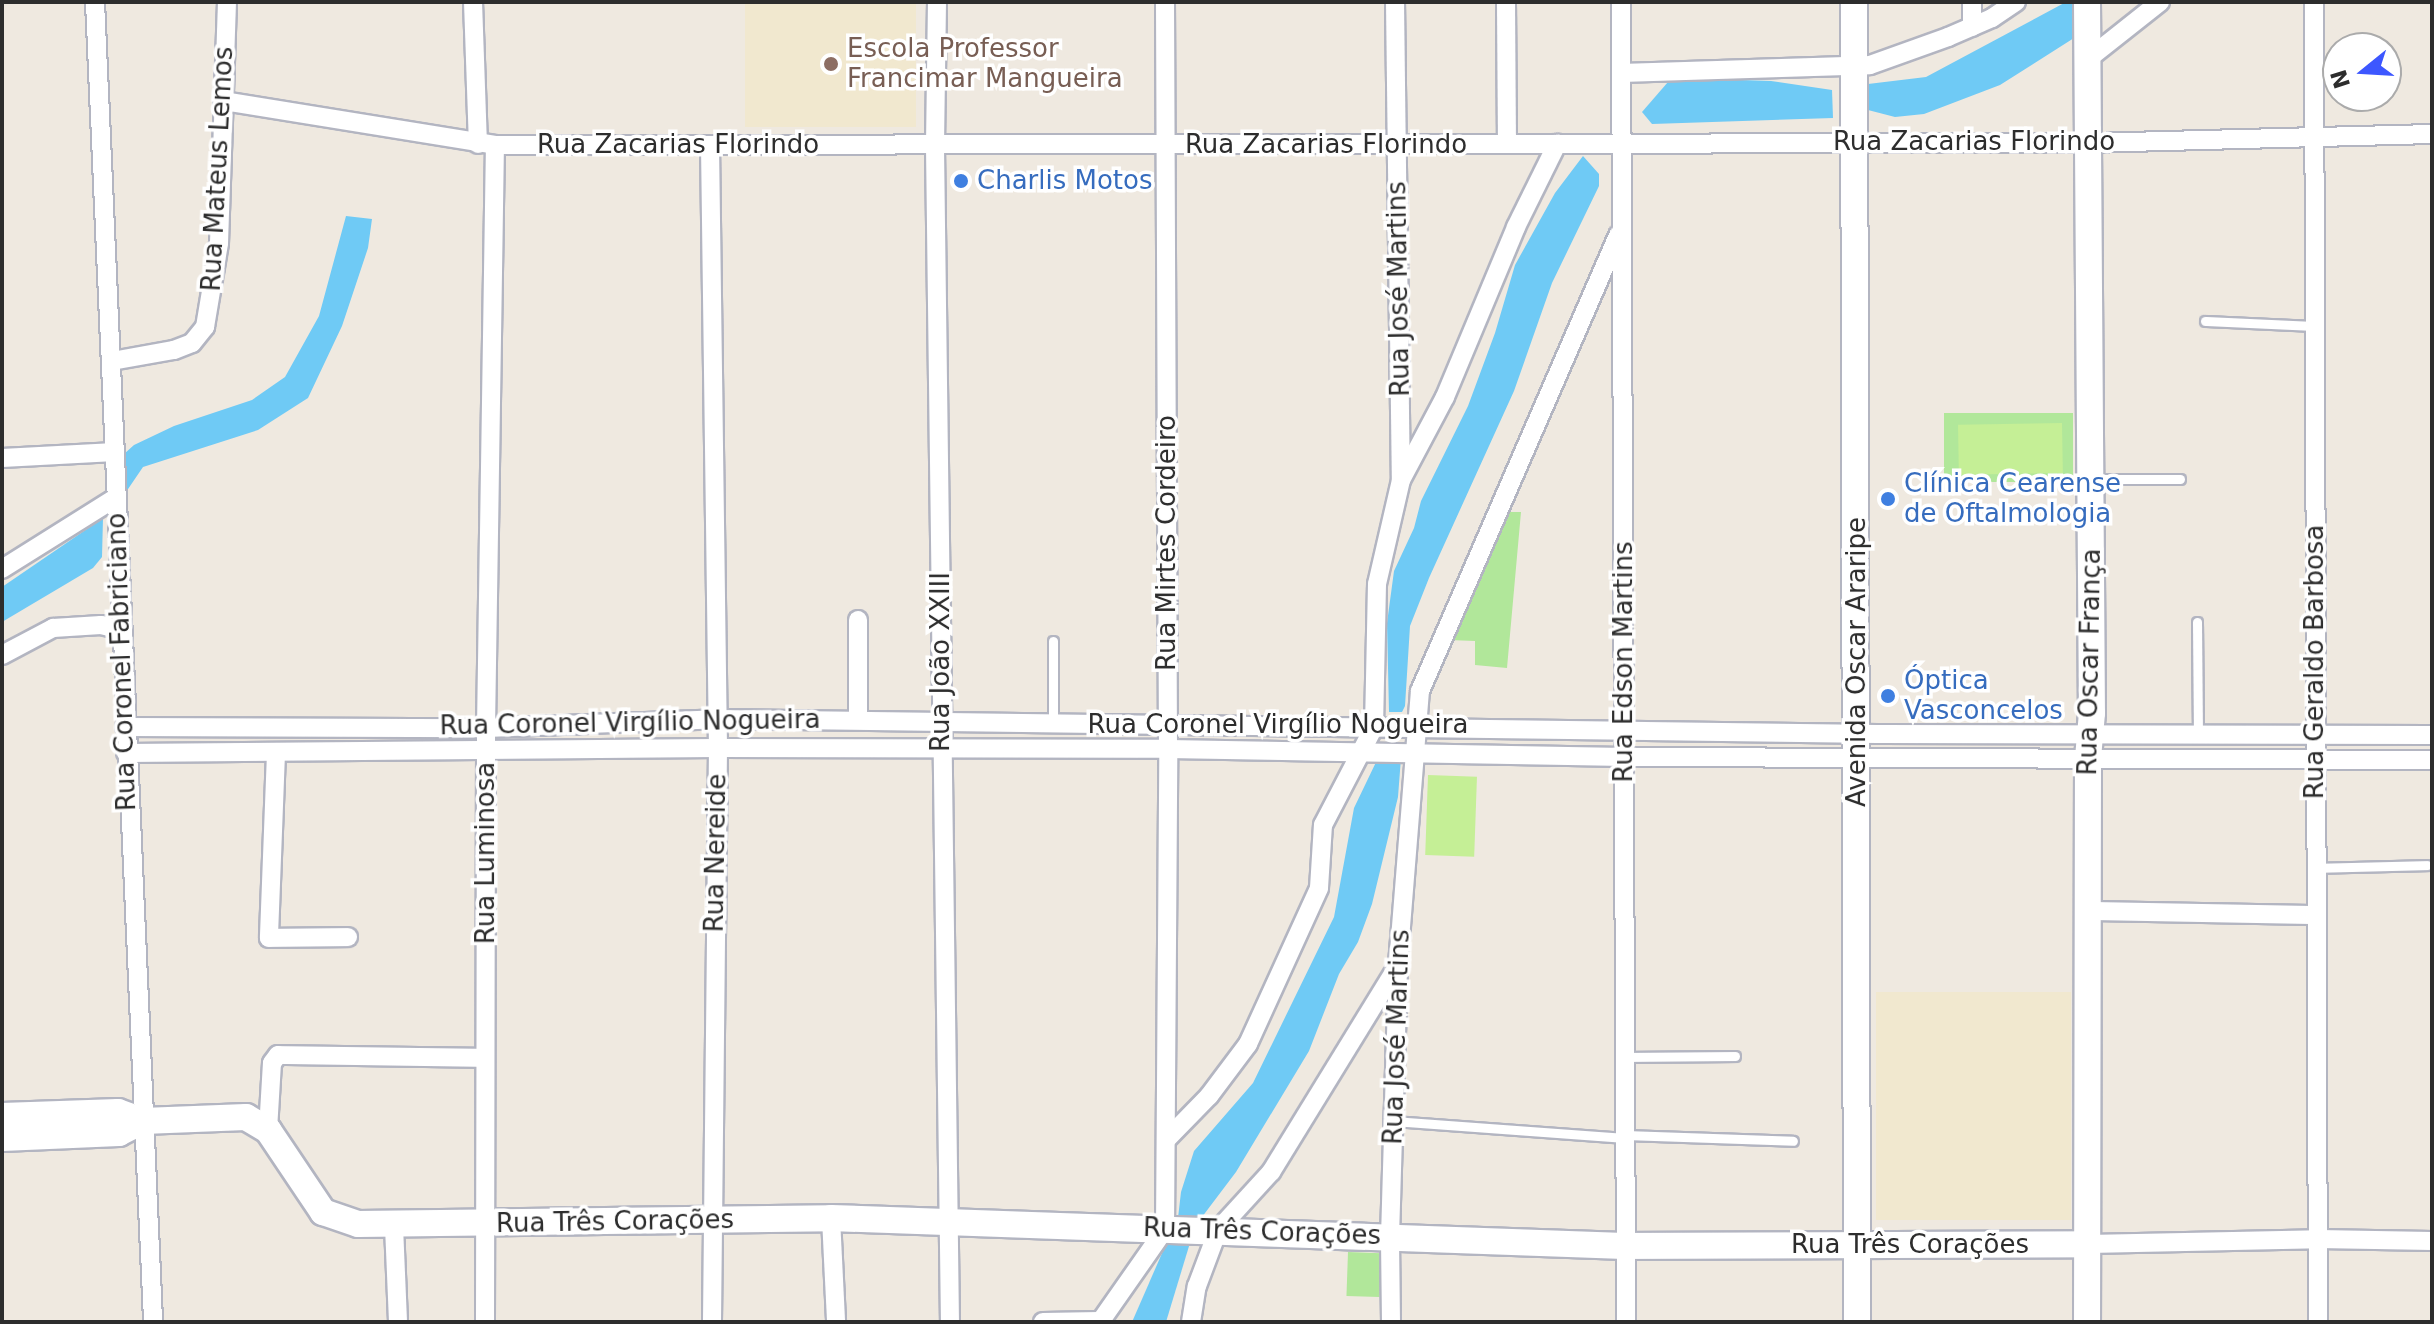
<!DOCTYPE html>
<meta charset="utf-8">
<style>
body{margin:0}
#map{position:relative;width:2434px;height:1324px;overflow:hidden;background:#efe9e0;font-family:"DejaVu Sans",sans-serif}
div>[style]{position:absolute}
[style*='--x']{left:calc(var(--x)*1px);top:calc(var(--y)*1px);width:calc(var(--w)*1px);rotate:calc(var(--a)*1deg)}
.education>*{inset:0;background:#f1e8cf;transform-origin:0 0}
.green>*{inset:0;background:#b1e79a;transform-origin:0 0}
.pitch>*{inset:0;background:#c5ef96;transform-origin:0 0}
.water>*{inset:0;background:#6fcaf5}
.roads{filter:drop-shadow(2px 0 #b3b5c1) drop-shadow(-2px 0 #b3b5c1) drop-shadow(0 2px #b3b5c1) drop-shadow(0 -2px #b3b5c1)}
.lane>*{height:9px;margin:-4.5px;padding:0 4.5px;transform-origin:4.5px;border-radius:4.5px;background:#fff}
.street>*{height:18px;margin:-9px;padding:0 9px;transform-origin:9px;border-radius:9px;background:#fff}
.secondary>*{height:26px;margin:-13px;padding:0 13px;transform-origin:13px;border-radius:13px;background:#fff}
.dots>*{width:22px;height:22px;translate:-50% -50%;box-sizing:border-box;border:4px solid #fff;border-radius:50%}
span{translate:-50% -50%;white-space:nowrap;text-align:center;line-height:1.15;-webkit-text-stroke:7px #fff;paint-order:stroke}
.education-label{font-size:26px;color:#785e54}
.left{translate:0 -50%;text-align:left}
.street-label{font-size:26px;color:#2d2d2d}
.shop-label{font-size:26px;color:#366cbe}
.frame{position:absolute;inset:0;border:4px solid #2d2d2d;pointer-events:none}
.north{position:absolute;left:2322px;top:32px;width:80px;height:80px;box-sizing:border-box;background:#fff;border:2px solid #ababab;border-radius:50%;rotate:252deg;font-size:22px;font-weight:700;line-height:32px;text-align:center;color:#2d2d2d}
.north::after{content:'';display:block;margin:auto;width:28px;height:36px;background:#3d57ff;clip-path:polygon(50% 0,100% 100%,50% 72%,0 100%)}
</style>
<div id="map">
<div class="education">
<div style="left:745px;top:2px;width:171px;height:125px"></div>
<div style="left:1876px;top:992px;width:195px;height:228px"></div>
</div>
<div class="green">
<div style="left:2073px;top:413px;width:69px;height:129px;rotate:90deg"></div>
<div style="clip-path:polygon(1509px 512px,1521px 512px,1507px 668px,1475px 665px,1475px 641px,1449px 640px)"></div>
<div style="left:1348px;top:1252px;width:33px;height:44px;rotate:2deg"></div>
</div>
<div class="pitch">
<div style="left:2062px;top:423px;width:50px;height:104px;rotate:89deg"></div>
<div style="left:1428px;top:775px;width:49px;height:80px;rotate:2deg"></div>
</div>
<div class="water">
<div style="clip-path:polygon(2066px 2px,2075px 2px,2074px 38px,2000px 85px,1924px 114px,1895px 117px,1868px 110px,1868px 84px,1926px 77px)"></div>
<div style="clip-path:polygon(1711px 79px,1771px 81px,1832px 90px,1833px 118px,1652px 124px,1642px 112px,1668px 82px)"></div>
<div style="clip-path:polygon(1583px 156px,1599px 174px,1599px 186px,1552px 283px,1514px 391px,1429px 578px,1410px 626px,1405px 706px,1402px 712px,1389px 712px,1387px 623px,1394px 571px,1414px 528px,1421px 501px,1468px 406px,1495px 333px,1515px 265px,1555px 193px)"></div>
<div style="clip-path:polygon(346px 216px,372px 219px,368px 248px,342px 326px,308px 398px,258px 430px,143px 467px,126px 492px,124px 454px,134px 445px,174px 426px,252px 400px,285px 377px,319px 316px)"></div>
<div style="clip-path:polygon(103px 518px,102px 557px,93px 568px,2px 622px,2px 587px)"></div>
<div style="clip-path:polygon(1378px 758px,1401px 758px,1398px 797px,1372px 904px,1358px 942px,1339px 974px,1309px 1051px,1236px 1172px,1202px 1217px,1178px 1218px,1181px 1192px,1194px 1151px,1253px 1083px,1334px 917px,1354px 808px)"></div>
<div style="clip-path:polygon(1193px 1233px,1166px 1322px,1132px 1322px,1170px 1235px)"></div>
</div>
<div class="roads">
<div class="lane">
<div style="--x:2205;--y:321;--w:110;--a:2.6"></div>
<div style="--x:2092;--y:479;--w:88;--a:0"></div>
<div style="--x:2197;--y:622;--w:111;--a:89.5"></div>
<div style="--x:1053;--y:723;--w:82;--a:-90"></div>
<div style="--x:2316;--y:868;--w:111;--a:-1.5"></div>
<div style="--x:1625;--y:1057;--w:110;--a:-0.5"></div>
<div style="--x:1393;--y:1121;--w:233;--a:4.2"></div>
<div style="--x:1625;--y:1135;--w:168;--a:2"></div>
</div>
<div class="street">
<div style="--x:95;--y:2;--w:1321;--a:87.48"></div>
<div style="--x:473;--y:2;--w:142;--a:88"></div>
<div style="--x:937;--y:2;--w:145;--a:90.8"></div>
<div style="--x:935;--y:147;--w:1175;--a:89.27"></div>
<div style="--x:1395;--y:2;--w:477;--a:89.3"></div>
<div style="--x:1506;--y:2;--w:142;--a:89.6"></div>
<div style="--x:1621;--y:2;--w:1320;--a:89.78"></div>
<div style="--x:1972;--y:2;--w:25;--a:90"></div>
<div style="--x:2314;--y:2;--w:1320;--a:89.83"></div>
<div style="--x:2088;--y:59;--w:92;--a:-38.4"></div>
<div style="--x:1621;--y:73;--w:249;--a:-1.8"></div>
<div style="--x:1870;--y:65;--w:83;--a:-19.7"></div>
<div style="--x:1948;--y:37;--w:48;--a:-23.4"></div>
<div style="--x:1992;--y:18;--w:29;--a:-34"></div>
<div style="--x:224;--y:101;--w:275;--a:9.2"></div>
<div style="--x:495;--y:145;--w:1594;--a:-0.07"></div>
<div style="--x:2089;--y:143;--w:343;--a:-1.5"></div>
<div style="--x:710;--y:145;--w:603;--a:89.24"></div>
<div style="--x:718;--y:748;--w:574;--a:90.6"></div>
<div style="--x:112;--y:361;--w:63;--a:-10.1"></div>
<div style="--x:174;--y:350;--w:19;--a:-21"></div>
<div style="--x:192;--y:343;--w:21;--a:-51"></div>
<div style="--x:205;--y:327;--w:85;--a:-80.5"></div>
<div style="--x:219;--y:243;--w:241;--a:-88.1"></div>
<div style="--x:2;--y:458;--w:113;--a:-3"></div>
<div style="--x:2;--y:569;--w:133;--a:-32.1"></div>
<div style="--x:858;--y:620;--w:99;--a:90"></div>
<div style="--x:2;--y:655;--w:58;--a:-27.9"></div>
<div style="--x:53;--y:628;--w:48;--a:-3.6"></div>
<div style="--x:101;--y:625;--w:21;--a:14"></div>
<div style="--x:125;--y:727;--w:361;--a:0.2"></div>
<div style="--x:486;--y:728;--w:231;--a:-2.2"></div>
<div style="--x:717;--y:719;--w:1160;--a:0.74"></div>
<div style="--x:1877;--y:734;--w:555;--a:0.1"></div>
<div style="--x:126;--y:753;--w:592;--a:-0.48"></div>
<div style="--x:718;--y:748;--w:450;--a:0.1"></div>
<div style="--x:1168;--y:749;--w:457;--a:1"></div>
<div style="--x:1625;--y:757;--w:807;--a:0.21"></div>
<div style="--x:276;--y:753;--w:185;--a:92.2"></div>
<div style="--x:269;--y:938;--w:79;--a:-0.7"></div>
<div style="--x:2088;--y:911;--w:228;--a:1"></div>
<div style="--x:268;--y:1130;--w:67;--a:-86.6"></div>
<div style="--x:272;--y:1063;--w:10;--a:-53"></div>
<div style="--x:278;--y:1055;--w:207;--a:0.8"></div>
<div style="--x:1168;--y:1138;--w:59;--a:-45.7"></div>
<div style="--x:1209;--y:1096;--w:65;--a:-53.1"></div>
<div style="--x:1248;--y:1044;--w:171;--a:-65.5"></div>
<div style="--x:1319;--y:888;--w:63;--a:-86.4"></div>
<div style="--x:1323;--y:825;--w:110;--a:-62.5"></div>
<div style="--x:1374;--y:727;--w:143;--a:-88.8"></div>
<div style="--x:1377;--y:584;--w:107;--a:-77"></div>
<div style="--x:1401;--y:480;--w:94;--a:-62.1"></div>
<div style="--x:1445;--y:397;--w:184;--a:-67.3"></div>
<div style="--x:1516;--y:227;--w:93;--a:-63.7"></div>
<div style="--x:831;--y:1218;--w:104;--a:87.2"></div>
<div style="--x:394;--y:1226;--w:96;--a:87.6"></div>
<div style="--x:2088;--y:1244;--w:230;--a:-1.2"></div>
<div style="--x:2318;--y:1239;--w:114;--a:1"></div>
<div style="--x:485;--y:1322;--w:594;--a:-89.9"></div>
<div style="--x:486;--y:728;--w:583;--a:-89.12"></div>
<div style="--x:1043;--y:1322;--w:57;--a:-1"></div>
<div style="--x:1100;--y:1322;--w:113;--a:-55"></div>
<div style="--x:1165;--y:1229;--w:480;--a:-89.6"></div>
<div style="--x:1168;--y:749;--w:747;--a:-90.23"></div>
<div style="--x:1191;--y:1322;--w:36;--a:-81"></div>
<div style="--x:1197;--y:1286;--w:60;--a:-69.4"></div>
<div style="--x:1218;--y:1230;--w:79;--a:-47.6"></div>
<div style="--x:1271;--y:1172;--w:241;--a:-58.4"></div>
<div style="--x:1391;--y:1322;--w:85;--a:-90.7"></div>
<div style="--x:1390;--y:1237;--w:273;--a:-88.3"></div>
<div style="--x:1398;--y:964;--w:274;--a:-85.4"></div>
<div style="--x:1420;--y:691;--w:497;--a:-66.5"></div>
</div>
<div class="secondary">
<div style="--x:1854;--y:2;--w:1320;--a:89.87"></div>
<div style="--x:2087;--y:2;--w:711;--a:89.6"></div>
<div style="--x:2092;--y:713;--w:45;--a:95.1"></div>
<div style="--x:2088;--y:758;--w:564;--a:90.1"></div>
<div style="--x:2;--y:1116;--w:116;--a:-2"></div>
<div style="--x:118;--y:1112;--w:27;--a:20"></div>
<div style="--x:143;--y:1121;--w:103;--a:-2.2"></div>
<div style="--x:246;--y:1117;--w:26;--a:31"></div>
<div style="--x:268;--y:1130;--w:99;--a:56.1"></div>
<div style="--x:323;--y:1212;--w:37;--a:19"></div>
<div style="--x:358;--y:1224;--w:473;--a:-0.7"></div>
<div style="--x:831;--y:1218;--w:794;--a:2.02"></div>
<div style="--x:1625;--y:1246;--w:463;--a:-0.2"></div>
<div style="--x:2;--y:1138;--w:117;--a:-2.4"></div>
<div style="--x:119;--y:1133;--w:27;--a:-27"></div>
</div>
</div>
<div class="dots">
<div style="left:831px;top:64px;background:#8d6e63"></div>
<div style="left:961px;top:181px;background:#3f7fe0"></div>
<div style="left:1888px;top:499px;background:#3f7fe0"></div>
<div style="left:1888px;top:696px;background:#3f7fe0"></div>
</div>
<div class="education-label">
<span class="left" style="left:847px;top:64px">Escola Professor<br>Francimar Mangueira</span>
</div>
<div class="street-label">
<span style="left:1974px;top:142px">Rua Zacarias Florindo</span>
<span style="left:678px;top:145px">Rua Zacarias Florindo</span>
<span style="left:1326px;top:145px">Rua Zacarias Florindo</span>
<span style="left:218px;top:169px;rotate:-87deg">Rua Mateus Lemos</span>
<span style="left:1399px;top:289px;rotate:-91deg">Rua José Martins</span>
<span style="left:1167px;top:543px;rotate:-90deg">Rua Mirtes Cordeiro</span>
<span style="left:122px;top:662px;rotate:-92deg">Rua Coronel Fabriciano</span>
<span style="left:941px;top:662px;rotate:-90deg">Rua João XXIII</span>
<span style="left:1624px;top:662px;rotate:-90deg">Rua Edson Martins</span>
<span style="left:1857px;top:662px;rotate:-90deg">Avenida Oscar Araripe</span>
<span style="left:2090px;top:662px;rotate:-89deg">Rua Oscar França</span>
<span style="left:2315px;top:662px;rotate:-90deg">Rua Geraldo Barbosa</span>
<span style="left:630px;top:723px;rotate:-1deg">Rua Coronel Virgílio Nogueira</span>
<span style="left:1278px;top:725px">Rua Coronel Virgílio Nogueira</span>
<span style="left:486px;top:853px;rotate:-90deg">Rua Luminosa</span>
<span style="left:716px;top:853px;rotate:-89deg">Rua Nereide</span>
<span style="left:1397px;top:1037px;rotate:-88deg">Rua José Martins</span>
<span style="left:615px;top:1222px;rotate:-1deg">Rua Três Corações</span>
<span style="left:1262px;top:1232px;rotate:2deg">Rua Três Corações</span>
<span style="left:1910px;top:1245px">Rua Três Corações</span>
</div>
<div class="shop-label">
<span class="left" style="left:977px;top:181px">Charlis Motos</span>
<span class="left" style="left:1904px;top:499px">Clínica Cearense<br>de Oftalmologia</span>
<span class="left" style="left:1904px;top:696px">Óptica<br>Vasconcelos</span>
</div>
<div class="frame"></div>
<div class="north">N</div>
</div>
